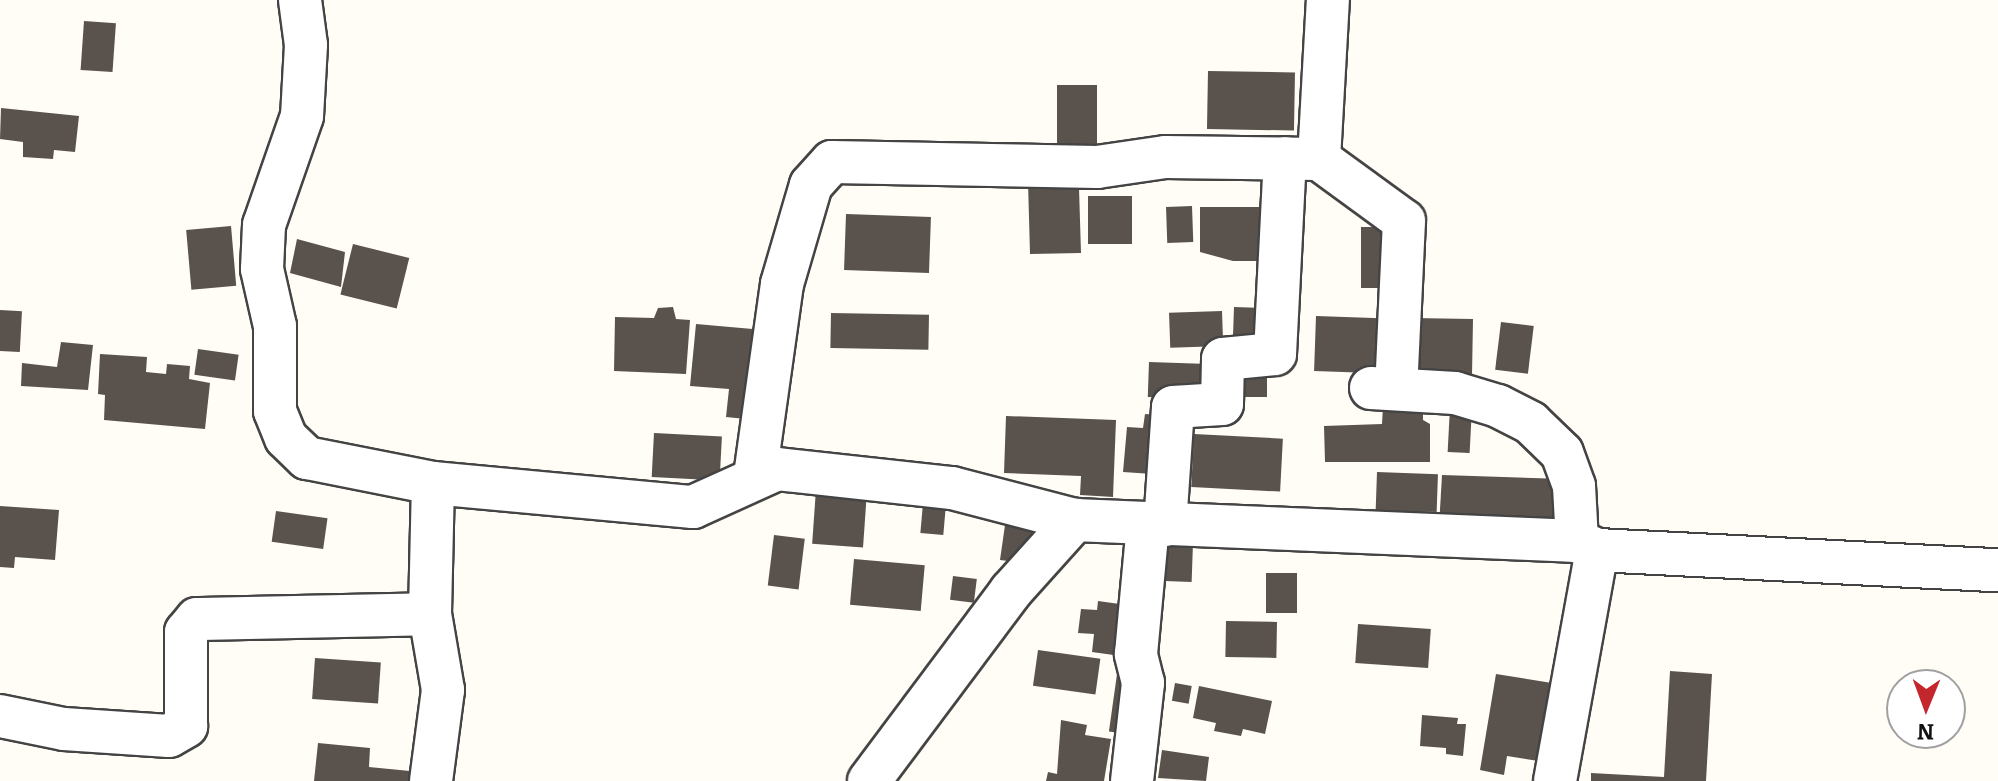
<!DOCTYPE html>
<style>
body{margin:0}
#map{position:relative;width:1998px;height:781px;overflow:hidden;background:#fffdf5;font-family:Bitter,serif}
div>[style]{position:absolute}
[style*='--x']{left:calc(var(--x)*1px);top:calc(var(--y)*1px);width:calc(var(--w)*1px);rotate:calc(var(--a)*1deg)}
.building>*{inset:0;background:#5a524d;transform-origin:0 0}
.roads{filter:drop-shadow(2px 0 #444) drop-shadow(-2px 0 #444) drop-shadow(0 2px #444) drop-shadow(0 -2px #444)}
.minor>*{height:42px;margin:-21px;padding:0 21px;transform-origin:21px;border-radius:21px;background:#fff}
span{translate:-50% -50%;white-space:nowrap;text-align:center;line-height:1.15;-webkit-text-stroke:8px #fff;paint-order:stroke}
.north{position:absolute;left:1886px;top:669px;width:80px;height:80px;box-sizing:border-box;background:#fff;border:2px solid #a0a0a0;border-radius:50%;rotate:181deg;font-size:22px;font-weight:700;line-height:32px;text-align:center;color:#111}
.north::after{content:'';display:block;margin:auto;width:28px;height:36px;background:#c4262e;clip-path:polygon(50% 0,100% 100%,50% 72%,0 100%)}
</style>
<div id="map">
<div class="building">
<div style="left:84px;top:21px;width:32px;height:49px;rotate:4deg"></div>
<div style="left:1208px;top:71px;width:87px;height:58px;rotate:1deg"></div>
<div style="left:1057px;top:85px;width:40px;height:74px"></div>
<div style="clip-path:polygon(1px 108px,79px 116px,75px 152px,54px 150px,53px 159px,23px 157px,23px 142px,0 139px)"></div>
<div style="clip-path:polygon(1058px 181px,1059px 189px,1079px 188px,1081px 253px,1030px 254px,1028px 182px)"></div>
<div style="left:1088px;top:196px;width:44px;height:48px"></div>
<div style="left:1192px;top:206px;width:36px;height:26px;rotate:88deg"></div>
<div style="clip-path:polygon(1200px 207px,1268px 207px,1268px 261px,1233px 261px,1200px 252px)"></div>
<div style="left:846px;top:214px;width:85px;height:56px;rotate:2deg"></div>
<div style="left:231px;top:226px;width:60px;height:45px;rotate:85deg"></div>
<div style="left:1361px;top:227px;width:30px;height:61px"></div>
<div style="clip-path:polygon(297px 239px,345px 252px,341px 287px,290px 273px)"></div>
<div style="left:353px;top:244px;width:58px;height:52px;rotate:14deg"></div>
<div style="clip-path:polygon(673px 307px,676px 319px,690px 320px,686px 374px,614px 371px,615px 317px,654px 318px,658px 308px)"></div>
<div style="left:1234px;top:307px;width:37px;height:47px;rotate:2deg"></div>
<div style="left:0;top:310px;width:22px;height:41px;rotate:3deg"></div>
<div style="left:1222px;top:311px;width:35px;height:53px;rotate:88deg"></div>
<div style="left:831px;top:313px;width:98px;height:35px;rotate:1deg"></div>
<div style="left:1316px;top:316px;width:72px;height:55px;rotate:2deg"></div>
<div style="left:1412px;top:318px;width:61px;height:63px;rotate:1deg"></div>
<div style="left:1501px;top:322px;width:33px;height:48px;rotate:7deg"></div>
<div style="clip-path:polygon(696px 324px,765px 330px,746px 419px,726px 417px,729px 389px,690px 386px)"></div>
<div style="clip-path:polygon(61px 342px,93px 345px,88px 390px,21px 386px,22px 363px,57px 367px)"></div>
<div style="left:198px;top:349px;width:41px;height:26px;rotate:8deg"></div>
<div style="clip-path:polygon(100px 354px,147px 357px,146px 372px,166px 374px,167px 364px,190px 366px,189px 379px,210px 383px,205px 429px,104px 420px,105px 395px,98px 394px)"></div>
<div style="left:1149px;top:362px;width:74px;height:35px;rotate:2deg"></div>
<div style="left:1241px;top:375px;width:26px;height:22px"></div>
<div style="clip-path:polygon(1383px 406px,1423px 407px,1423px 420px,1430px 424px,1430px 462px,1325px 462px,1324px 426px,1382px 424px)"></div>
<div style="left:1450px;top:407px;width:22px;height:45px;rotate:3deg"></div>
<div style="clip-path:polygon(1145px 414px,1172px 416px,1167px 475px,1123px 472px,1127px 427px,1143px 428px)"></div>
<div style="clip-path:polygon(1006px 416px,1116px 420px,1113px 497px,1080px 495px,1081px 476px,1004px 473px)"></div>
<div style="left:654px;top:433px;width:68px;height:44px;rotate:3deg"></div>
<div style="left:1194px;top:434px;width:89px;height:53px;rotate:3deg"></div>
<div style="left:1377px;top:472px;width:61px;height:38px;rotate:2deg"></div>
<div style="clip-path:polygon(1442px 475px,1565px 479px,1563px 519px,1439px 527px)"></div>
<div style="left:816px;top:489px;width:51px;height:55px;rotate:4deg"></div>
<div style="left:923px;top:503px;width:23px;height:30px;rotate:5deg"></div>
<div style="clip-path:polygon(0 506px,59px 510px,55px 560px,15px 557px,14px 568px,0 567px)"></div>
<div style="left:276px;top:511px;width:52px;height:31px;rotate:8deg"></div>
<div style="clip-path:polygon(1006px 518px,1058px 524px,1024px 563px,1000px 560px)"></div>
<div style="left:774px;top:535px;width:31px;height:51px;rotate:7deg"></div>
<div style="left:1166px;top:542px;width:27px;height:39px;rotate:2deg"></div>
<div style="left:854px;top:559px;width:71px;height:46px;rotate:5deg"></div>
<div style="left:1266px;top:573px;width:31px;height:40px"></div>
<div style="left:953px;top:576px;width:24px;height:24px;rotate:7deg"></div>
<div style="clip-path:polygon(1098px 601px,1134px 606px,1128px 657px,1092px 652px,1094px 634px,1078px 633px,1081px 609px,1097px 610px)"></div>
<div style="left:1226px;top:621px;width:51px;height:36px;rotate:1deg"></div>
<div style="left:1358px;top:624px;width:73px;height:39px;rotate:4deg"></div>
<div style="left:1038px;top:650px;width:63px;height:36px;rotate:8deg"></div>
<div style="left:315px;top:658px;width:66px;height:41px;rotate:4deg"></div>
<div style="clip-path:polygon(1670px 671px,1712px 674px,1706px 781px,1591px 781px,1591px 773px,1664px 777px)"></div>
<div style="left:1117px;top:674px;width:21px;height:58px;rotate:8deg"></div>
<div style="clip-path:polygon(1496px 674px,1558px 684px,1545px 762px,1507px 756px,1504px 775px,1480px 770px)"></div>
<div style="left:1175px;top:683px;width:17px;height:18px;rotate:10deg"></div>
<div style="clip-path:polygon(1199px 686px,1272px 701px,1265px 734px,1243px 729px,1241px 736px,1214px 731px,1216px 723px,1193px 718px)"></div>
<div style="clip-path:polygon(1422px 715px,1458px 718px,1457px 724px,1466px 724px,1463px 756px,1446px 754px,1446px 748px,1420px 746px)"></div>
<div style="clip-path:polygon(1061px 720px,1087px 725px,1085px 735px,1111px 739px,1104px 781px,1046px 781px,1048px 772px,1057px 774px)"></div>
<div style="clip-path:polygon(318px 743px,370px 748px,369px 767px,410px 771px,408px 781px,314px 781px)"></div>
<div style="clip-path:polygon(1162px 750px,1209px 757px,1206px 781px,1158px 778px)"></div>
</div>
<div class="roads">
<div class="minor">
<div style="--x:300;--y:0;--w:45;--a:82.4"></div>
<div style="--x:306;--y:45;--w:71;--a:93.2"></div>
<div style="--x:302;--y:116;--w:115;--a:109.2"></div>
<div style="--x:264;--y:225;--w:44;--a:92.6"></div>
<div style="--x:262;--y:269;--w:58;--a:77.2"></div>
<div style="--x:275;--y:326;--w:85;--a:90"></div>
<div style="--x:275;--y:411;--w:29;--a:68"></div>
<div style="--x:286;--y:438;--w:29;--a:44"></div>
<div style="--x:307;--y:458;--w:128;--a:11.2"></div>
<div style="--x:433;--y:483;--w:261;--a:5.3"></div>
<div style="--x:693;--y:507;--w:92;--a:-24.3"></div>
<div style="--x:777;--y:469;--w:176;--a:6.2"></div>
<div style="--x:952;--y:488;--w:127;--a:14.6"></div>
<div style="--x:1075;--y:520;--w:502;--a:2.4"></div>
<div style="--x:1577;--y:541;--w:22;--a:24"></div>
<div style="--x:1597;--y:550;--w:401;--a:2.9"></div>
<div style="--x:1319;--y:159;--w:159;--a:-86.8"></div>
<div style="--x:1371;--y:388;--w:84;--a:3.4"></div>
<div style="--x:1455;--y:393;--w:45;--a:16.8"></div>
<div style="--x:1498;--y:406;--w:37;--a:27"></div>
<div style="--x:1531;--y:423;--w:43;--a:44.1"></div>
<div style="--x:1562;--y:453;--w:35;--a:70"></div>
<div style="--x:1574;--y:486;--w:55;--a:86.9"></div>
<div style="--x:755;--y:476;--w:194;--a:-82"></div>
<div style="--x:782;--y:284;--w:103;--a:-73.7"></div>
<div style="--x:811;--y:185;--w:31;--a:-48"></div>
<div style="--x:832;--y:162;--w:265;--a:1.1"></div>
<div style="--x:1097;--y:167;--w:69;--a:-8.4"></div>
<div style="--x:1165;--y:157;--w:154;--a:0.7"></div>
<div style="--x:1319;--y:159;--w:105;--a:36.1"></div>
<div style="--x:1404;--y:221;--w:168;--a:92.7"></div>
<div style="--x:1165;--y:525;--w:118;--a:-86.1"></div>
<div style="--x:1173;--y:407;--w:49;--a:-3.5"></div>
<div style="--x:1222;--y:404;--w:45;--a:-88.7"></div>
<div style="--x:1223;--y:359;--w:52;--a:-5.5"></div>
<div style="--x:1275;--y:354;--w:196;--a:-87.1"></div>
<div style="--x:0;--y:716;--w:65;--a:11.5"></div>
<div style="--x:64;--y:729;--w:105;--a:3.8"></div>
<div style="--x:169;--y:736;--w:20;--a:-30"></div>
<div style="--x:186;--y:726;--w:94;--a:-90"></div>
<div style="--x:186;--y:632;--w:17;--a:-50"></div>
<div style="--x:197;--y:619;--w:233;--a:-1.2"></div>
<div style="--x:431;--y:781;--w:92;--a:-82.5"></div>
<div style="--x:443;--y:690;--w:77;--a:-99.7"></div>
<div style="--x:430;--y:614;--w:131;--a:-88.7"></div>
<div style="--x:869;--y:781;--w:237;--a:-53.2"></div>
<div style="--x:1011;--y:591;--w:96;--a:-48"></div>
<div style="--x:1132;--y:781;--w:99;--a:-83.6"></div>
<div style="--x:1143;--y:683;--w:30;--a:-104"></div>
<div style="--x:1136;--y:654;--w:131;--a:-84.7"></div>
<div style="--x:1555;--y:781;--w:235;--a:-79.7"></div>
</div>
</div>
<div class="north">N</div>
</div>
